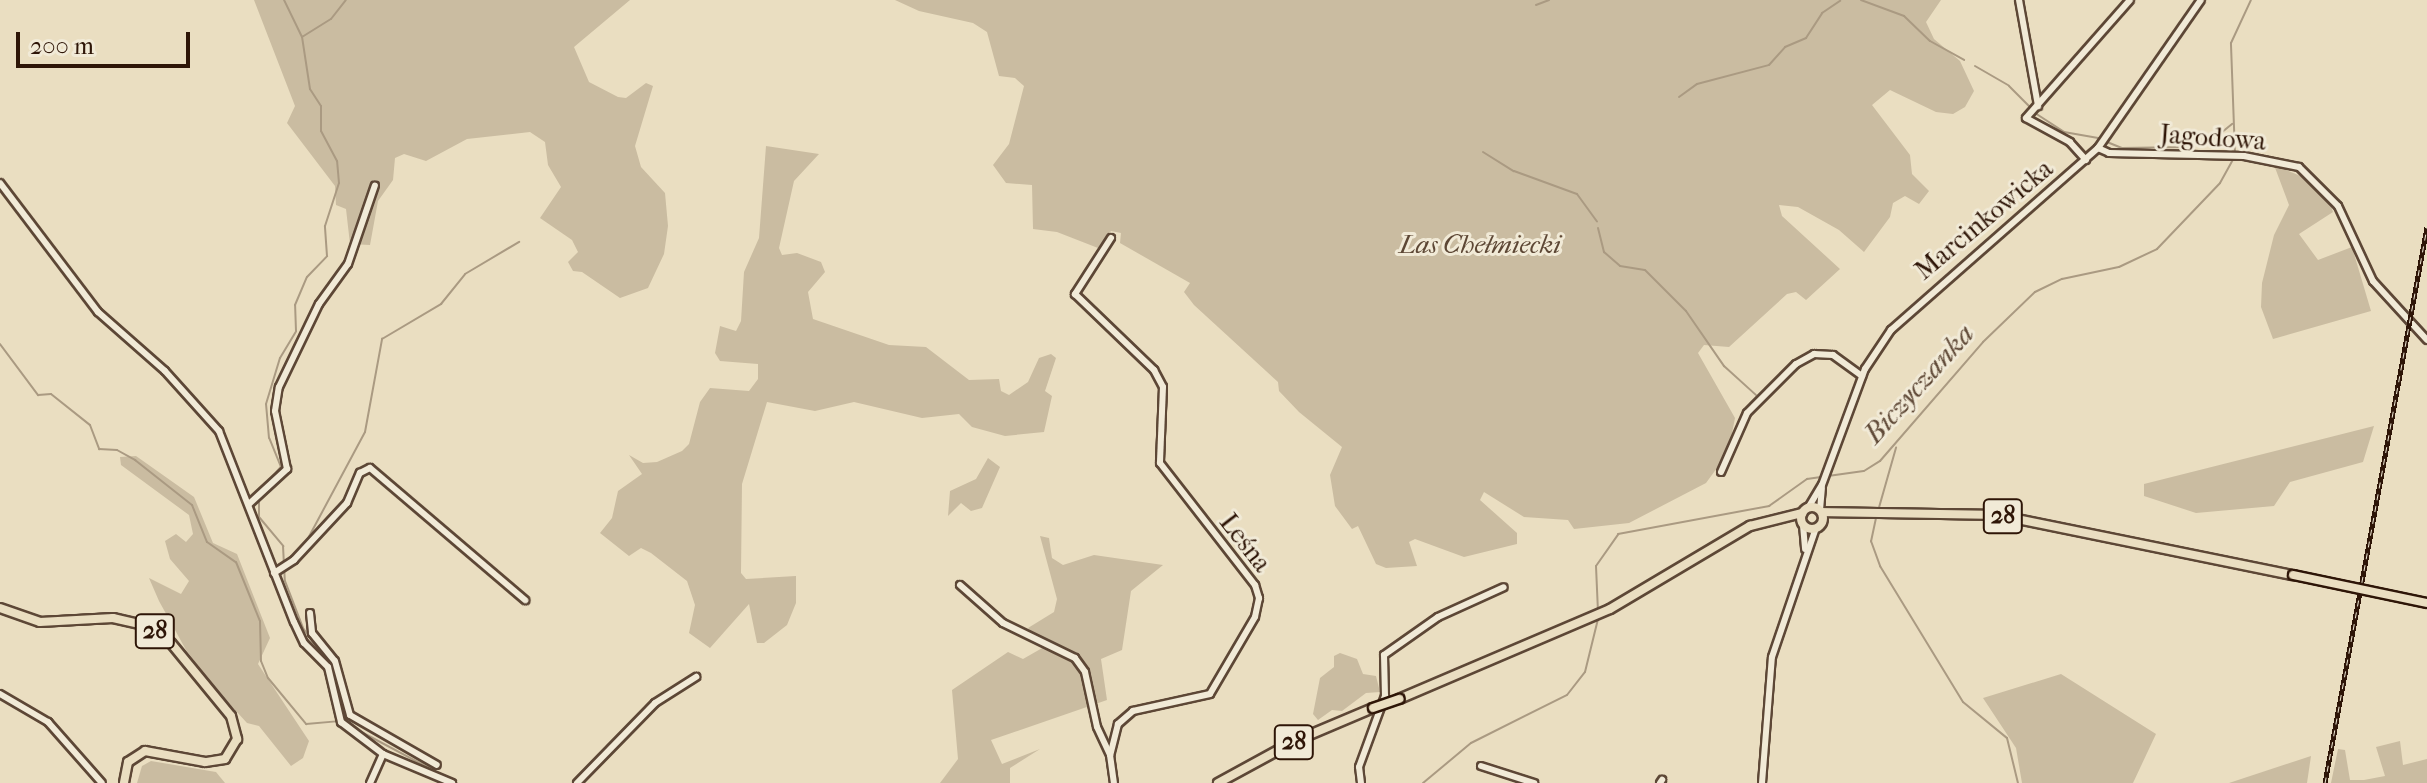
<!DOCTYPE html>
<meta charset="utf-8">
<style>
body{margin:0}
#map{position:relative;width:2427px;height:783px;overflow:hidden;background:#eadec1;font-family:"IM FELL French Canon",serif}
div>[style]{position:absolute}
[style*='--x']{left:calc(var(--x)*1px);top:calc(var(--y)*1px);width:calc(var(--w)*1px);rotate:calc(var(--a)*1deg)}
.green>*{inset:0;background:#cabca1}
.stream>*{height:2px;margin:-1px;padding:0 1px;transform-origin:1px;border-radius:1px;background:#aa9a82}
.roads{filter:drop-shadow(2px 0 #5d4736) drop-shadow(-2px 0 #5d4736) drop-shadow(0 2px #5d4736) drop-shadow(0 -2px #5d4736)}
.minor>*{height:6px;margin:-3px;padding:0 3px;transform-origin:3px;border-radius:3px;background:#f1ead7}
.major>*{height:8px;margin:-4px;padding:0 4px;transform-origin:4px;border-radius:4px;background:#eadec1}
.major>.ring{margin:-4px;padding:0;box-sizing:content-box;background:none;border:8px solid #eadec1;border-radius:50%}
.rail>*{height:5px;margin-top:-2.5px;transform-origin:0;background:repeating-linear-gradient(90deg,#f1ead7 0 6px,#2e1507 0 12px);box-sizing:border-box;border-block:2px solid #2e1507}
.bridges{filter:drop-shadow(2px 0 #2e1507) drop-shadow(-2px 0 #2e1507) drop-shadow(0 2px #2e1507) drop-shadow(0 -2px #2e1507)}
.major-bridge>*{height:8px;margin:-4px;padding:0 4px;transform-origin:4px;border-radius:4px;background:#eadec1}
span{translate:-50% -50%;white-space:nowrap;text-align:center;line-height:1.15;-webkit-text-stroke:6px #f1ead7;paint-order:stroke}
.shield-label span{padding:2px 6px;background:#f1ead7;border:2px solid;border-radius:6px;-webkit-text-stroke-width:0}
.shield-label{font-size:24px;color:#2e1507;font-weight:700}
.street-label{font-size:26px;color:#2e1507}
.park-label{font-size:26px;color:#5d4735;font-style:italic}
.water-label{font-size:28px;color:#604a38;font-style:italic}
.scale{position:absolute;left:16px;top:32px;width:174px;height:36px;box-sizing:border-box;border:4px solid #2e1507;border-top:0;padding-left:10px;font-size:24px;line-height:28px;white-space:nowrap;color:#2e1507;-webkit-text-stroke:6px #f1ead7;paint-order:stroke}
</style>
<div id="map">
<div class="green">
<div style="clip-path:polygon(254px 0,630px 0,574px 47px,589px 82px,618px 97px,626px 98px,646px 83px,653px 86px,635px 146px,641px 167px,665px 193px,668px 226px,664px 254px,648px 288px,620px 298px,582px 272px,573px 271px,568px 262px,578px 252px,572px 240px,540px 218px,561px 187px,548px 165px,545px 142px,530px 132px,467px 139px,426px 161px,404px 154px,395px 158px,393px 180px,378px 201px,370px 245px,350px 244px,346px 209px,336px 205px,335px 186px,287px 123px,295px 106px)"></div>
<div style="clip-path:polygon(895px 0,1941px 0,1926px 22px,1934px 39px,1960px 61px,1974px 91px,1965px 107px,1953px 114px,1936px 112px,1890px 90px,1872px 105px,1910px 155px,1912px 174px,1929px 191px,1919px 204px,1905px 196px,1893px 203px,1890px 217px,1864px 252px,1839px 230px,1798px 207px,1779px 205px,1782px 216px,1840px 269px,1806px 300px,1796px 292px,1787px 294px,1729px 347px,1704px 345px,1698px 353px,1735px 418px,1728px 453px,1706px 483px,1629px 523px,1574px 529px,1568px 520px,1524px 517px,1484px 492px,1480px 500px,1517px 533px,1517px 544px,1464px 557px,1415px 539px,1409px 542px,1417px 566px,1386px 568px,1376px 564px,1358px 526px,1352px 529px,1335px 506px,1330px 475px,1342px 447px,1299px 412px,1279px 391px,1278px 382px,1194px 305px,1184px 292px,1190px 283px,1120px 243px,1121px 233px,1111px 231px,1098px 248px,1057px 232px,1033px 229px,1032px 185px,1006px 183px,993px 165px,1009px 144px,1024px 86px,1015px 78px,999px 76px,987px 32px,973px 23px,919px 11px)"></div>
<div style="clip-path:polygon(766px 146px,819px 154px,794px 181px,779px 248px,782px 255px,797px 253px,821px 262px,825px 272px,808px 292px,813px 319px,889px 345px,926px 347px,969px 380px,999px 379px,1001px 391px,1009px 395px,1028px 382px,1039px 358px,1051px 354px,1056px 358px,1045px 391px,1052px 396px,1044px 432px,1005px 436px,972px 427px,959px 414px,922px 418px,854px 402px,815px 411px,767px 402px,742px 484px,741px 573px,746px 579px,796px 576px,796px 603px,787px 625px,764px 643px,757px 643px,749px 604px,710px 648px,689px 633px,695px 605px,687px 581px,651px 553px,641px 548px,629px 556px,600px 533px,612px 518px,618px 491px,642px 474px,629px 455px,643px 463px,657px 462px,682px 451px,689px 444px,700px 402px,710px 388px,749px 391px,758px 379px,758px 364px,720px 361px,715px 353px,720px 326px,736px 331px,741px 321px,744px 272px,759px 238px)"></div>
<div style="clip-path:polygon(2274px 165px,2308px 179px,2330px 203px,2333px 212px,2299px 234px,2318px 260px,2352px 247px,2371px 311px,2273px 339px,2261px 307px,2262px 283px,2274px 235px,2289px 205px)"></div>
<div style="clip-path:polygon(2374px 426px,2363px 462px,2290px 482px,2274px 506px,2196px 513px,2144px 496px,2144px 484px)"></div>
<div style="clip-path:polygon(136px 456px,194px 497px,213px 543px,237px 554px,270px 638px,258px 664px,309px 741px,303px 758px,291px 766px,259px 726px,247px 723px,216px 689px,186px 650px,159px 601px,149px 578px,181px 594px,189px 581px,170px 559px,165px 541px,176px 534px,186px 542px,193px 534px,189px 515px,121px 465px,120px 457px)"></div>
<div style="clip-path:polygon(988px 458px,1000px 467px,982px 508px,971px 511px,961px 503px,948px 516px,950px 491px,976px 479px)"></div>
<div style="clip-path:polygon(1040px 536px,1049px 538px,1052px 558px,1063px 565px,1094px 555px,1163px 565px,1131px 591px,1122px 650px,1101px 659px,1107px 700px,991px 740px,1002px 764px,1040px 749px,1010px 768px,1010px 783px,940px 783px,958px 759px,952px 690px,1008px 652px,1023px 659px,1044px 647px,1028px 628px,1054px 612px,1057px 599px)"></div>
<div style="clip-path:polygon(1340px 653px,1357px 659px,1363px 674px,1376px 676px,1380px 692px,1366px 693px,1342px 711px,1332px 710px,1318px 720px,1313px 714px,1320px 678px,1334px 667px,1334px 656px)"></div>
<div style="clip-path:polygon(2061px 674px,2156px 734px,2133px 783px,2022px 783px,2016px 748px,1983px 698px)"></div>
<div style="clip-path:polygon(2400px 741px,2403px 765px,2427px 759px,2427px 783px,2331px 783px,2338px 749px,2345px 750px,2350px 780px,2364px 780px,2385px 776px,2376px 747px)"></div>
<div style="clip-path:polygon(2311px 756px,2307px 783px,2229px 783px)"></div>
<div style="clip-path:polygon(151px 761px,216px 772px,225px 783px,137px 783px,142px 766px)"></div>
</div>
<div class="stream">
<div style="--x:1861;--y:0;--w:46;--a:20.4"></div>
<div style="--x:1904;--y:16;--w:36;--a:44"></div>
<div style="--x:1930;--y:41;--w:39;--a:29"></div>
<div style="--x:1536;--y:5;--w:14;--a:-21"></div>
<div style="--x:302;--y:37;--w:34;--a:-32"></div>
<div style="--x:331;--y:19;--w:24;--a:-52"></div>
<div style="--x:1975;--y:66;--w:39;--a:30"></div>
<div style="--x:2009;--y:86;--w:31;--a:45"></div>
<div style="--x:1679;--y:97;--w:22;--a:-36"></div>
<div style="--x:1697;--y:84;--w:74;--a:-14.8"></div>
<div style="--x:1769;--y:65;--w:24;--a:-48"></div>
<div style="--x:1785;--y:47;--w:23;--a:-23"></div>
<div style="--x:1806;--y:38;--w:30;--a:-57"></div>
<div style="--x:1822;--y:13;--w:22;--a:-34"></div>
<div style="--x:2035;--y:113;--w:35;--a:33"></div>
<div style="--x:2064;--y:132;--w:39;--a:10"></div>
<div style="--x:2107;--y:142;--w:16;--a:22"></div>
<div style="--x:2122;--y:148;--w:66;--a:-0.9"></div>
<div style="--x:2188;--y:147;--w:30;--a:-20"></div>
<div style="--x:2216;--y:137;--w:21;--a:-39"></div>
<div style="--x:1483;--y:152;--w:36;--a:32"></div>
<div style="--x:1514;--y:171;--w:67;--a:20.1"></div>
<div style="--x:1577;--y:194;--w:34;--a:54"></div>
<div style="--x:2235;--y:154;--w:111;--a:-92.1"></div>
<div style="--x:2231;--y:43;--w:47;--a:-65.1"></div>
<div style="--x:1598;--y:228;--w:25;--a:76"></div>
<div style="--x:1604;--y:252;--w:21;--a:41"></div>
<div style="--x:1620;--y:266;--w:25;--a:9"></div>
<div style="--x:1645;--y:270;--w:58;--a:45"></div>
<div style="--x:1686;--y:311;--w:67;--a:55.4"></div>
<div style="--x:1724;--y:366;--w:43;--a:42.2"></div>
<div style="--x:0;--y:344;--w:64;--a:53.3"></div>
<div style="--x:38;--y:395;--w:13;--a:-4"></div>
<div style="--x:51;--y:394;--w:50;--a:38.5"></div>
<div style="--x:90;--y:425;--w:26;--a:69"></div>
<div style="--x:99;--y:449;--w:18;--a:3"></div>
<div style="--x:117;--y:450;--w:21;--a:29"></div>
<div style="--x:135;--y:460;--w:73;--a:38.3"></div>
<div style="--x:192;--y:505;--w:40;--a:68"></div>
<div style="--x:207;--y:542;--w:35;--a:35"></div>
<div style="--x:236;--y:562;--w:64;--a:67.9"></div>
<div style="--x:260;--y:621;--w:40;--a:88.6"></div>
<div style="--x:261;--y:661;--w:18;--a:68"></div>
<div style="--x:268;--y:678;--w:60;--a:50.4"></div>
<div style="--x:306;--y:724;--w:33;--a:-5"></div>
<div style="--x:1828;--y:476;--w:36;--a:-8"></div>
<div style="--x:1864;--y:471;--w:19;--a:-32"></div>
<div style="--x:1880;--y:461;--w:157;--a:-49.1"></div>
<div style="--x:1983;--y:342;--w:72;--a:-43.9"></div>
<div style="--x:2035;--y:292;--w:30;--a:-26"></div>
<div style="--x:2062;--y:279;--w:58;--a:-11.9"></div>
<div style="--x:2119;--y:267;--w:42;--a:-25.3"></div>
<div style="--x:2157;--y:249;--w:91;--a:-46.3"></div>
<div style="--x:2220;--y:183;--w:26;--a:-61"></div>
<div style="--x:258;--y:493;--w:35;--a:-49"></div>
<div style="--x:281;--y:467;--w:31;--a:-112"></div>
<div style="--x:269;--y:438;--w:34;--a:-95"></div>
<div style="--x:266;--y:404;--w:48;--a:-73.1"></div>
<div style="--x:280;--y:358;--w:31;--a:-59"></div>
<div style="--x:296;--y:331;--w:26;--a:-92"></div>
<div style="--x:295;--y:305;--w:30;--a:-67"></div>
<div style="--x:307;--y:277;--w:29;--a:-46"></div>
<div style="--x:327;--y:256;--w:30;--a:-94"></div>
<div style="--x:325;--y:226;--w:45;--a:-72"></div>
<div style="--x:339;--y:183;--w:22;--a:-95"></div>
<div style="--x:337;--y:161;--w:34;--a:-118"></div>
<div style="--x:321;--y:131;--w:25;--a:-90"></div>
<div style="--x:321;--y:106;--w:20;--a:-123"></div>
<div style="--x:310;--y:89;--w:53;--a:-98.7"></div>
<div style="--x:302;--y:37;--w:41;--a:-115.9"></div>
<div style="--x:259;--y:499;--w:18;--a:90"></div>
<div style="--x:259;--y:517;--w:38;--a:50"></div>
<div style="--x:283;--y:546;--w:35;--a:87"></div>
<div style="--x:285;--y:581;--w:50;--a:69"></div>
<div style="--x:303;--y:628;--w:51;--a:53.8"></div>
<div style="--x:333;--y:669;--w:60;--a:72.5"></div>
<div style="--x:1878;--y:511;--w:66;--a:-74.1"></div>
<div style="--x:1876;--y:518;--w:24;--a:102"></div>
<div style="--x:1871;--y:541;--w:27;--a:70"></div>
<div style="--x:1880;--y:566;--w:159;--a:58.6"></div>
<div style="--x:1963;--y:702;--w:57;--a:39.3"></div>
<div style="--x:2007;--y:738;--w:46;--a:76.3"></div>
<div style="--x:305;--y:544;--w:127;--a:-61.8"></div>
<div style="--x:365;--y:432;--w:95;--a:-79.6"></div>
<div style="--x:382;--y:339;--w:69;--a:-30.7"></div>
<div style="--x:441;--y:304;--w:38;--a:-51"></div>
<div style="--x:465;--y:274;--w:63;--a:-30.7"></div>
<div style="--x:1598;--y:612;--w:46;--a:-92.5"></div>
<div style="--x:1596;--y:566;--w:39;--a:-55"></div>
<div style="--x:1618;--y:534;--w:154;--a:-10.5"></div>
<div style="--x:1769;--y:506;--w:47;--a:-35.4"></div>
<div style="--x:1807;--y:479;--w:14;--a:-8"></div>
<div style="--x:352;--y:727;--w:109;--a:28"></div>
<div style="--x:1423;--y:783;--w:62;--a:-39.8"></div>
<div style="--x:1471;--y:743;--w:107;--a:-26.6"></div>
<div style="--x:1567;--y:695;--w:29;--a:-52"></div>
<div style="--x:1585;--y:672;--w:55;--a:-76.2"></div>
</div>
<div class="roads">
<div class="minor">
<div style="--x:2019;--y:0;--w:108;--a:79.8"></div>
<div style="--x:2098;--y:148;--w:12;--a:24"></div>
<div style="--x:2109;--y:153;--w:135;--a:1.3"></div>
<div style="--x:2244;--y:156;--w:56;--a:11.3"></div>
<div style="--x:2299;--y:167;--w:55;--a:45"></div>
<div style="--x:2338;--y:206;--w:83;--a:65"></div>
<div style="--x:2373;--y:281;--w:80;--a:47.5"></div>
<div style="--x:2086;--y:160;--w:24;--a:-132"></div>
<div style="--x:2070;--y:142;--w:50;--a:-151.4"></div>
<div style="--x:2026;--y:118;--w:157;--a:-48.6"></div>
<div style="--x:0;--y:183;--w:162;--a:52.8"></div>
<div style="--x:98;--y:312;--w:89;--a:41.4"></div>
<div style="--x:165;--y:371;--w:81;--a:48"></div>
<div style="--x:219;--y:431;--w:205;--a:68.6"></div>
<div style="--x:294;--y:622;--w:23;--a:65"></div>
<div style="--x:304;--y:643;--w:34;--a:45"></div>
<div style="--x:328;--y:667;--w:57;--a:76.7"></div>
<div style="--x:341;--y:722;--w:53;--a:37.3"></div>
<div style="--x:383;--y:754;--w:32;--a:114"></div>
<div style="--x:1111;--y:238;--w:67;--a:122.7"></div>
<div style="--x:1075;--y:294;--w:110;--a:43.9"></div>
<div style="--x:1154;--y:370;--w:19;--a:62"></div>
<div style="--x:1163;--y:387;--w:76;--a:92.3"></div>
<div style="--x:1160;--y:463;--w:155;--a:52.1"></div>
<div style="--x:1255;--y:585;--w:14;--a:73"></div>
<div style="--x:1259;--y:598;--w:19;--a:102"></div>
<div style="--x:1255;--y:617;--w:89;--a:120.3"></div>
<div style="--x:1210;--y:694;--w:79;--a:167.6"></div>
<div style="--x:1133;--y:711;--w:20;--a:139"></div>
<div style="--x:1118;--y:724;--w:32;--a:104"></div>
<div style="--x:1110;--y:755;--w:28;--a:82"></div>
<div style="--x:1721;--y:472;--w:64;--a:-66.2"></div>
<div style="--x:1747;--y:413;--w:69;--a:-45"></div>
<div style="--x:1796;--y:364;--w:21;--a:-29"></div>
<div style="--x:1814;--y:354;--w:19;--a:3"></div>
<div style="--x:1833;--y:355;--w:36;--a:36"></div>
<div style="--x:249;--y:504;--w:52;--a:-42.6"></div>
<div style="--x:287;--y:469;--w:59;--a:-101.7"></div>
<div style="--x:275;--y:411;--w:24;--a:-81"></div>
<div style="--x:279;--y:387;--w:92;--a:-64.3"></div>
<div style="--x:319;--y:304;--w:49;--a:-54.1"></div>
<div style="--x:348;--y:264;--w:83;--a:-71.1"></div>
<div style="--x:1808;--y:508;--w:27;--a:-59"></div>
<div style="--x:1822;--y:485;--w:124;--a:-69.7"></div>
<div style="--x:1865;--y:369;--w:47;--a:-56.3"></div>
<div style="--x:1891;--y:330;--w:276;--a:-41.3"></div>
<div style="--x:2098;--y:148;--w:180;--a:-55.2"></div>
<div style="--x:1820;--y:510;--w:22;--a:-85"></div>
<div style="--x:1803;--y:525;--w:24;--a:85"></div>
<div style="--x:274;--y:573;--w:24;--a:-33"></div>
<div style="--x:294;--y:560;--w:78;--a:-47.1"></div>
<div style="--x:347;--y:503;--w:33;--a:-67"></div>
<div style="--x:360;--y:473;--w:11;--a:-27"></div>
<div style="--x:370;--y:468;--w:204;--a:40.4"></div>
<div style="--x:960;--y:585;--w:57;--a:41.5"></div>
<div style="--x:1003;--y:623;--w:80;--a:25.9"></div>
<div style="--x:1075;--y:658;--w:17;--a:54"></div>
<div style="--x:1085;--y:672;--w:56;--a:77.7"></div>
<div style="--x:1097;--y:727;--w:31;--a:65"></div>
<div style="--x:310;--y:613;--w:20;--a:84"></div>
<div style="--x:312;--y:633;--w:36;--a:51"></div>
<div style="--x:335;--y:661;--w:56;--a:74.5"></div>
<div style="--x:350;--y:715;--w:100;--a:29.9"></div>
<div style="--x:0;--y:694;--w:56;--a:30.3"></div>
<div style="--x:48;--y:722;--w:81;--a:48.5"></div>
<div style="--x:383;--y:754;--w:75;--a:22.8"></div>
<div style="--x:1481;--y:766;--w:56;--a:17.8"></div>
<div style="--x:577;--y:783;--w:112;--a:-45.7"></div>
<div style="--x:655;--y:703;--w:49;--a:-32.4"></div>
<div style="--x:1361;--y:783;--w:16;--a:-97"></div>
<div style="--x:1359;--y:767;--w:76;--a:-69.9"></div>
<div style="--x:1385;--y:696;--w:41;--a:-91.4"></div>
<div style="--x:1384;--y:655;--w:66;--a:-35.1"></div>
<div style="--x:1438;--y:617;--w:72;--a:-24.4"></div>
<div style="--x:1660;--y:783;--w:4;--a:-56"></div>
<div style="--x:1762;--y:783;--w:126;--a:-85.5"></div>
<div style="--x:1772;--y:657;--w:136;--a:-71.2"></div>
</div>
<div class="major">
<div class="ring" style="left:1801px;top:507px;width:14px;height:14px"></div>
<div style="--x:1822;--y:512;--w:175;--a:1"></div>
<div style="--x:1997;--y:515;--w:302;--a:11.5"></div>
<div style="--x:0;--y:608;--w:42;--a:19.3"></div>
<div style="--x:40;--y:622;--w:73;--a:-3.1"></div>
<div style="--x:113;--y:618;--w:32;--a:13"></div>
<div style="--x:144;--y:625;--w:32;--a:34"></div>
<div style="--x:171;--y:643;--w:94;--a:50.6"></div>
<div style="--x:231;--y:716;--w:24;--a:75"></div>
<div style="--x:237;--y:739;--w:23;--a:121"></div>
<div style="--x:225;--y:759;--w:20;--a:171"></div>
<div style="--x:205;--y:762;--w:61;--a:-169.6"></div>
<div style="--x:145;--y:751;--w:20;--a:147"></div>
<div style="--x:128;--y:762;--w:21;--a:101"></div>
<div style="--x:1399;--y:699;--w:229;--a:-23.1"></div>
<div style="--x:1610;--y:609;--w:163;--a:-30.7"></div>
<div style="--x:1750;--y:526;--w:54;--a:-14"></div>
<div style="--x:1218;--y:783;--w:88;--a:-28.6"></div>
<div style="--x:1295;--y:741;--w:85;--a:-22.9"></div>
</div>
</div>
<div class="rail">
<div style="--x:2325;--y:783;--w:565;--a:-79.6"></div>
</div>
<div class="bridges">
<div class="major-bridge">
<div style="--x:2293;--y:575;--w:137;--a:11.8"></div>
<div style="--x:1373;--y:708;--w:28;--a:-19"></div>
</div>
</div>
<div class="shield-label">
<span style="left:2003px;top:516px">28</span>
<span style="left:155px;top:631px">28</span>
<span style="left:1294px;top:742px">28</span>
</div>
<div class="street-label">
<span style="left:2213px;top:138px;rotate:4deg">Jagodowa</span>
<span style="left:1984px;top:220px;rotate:-40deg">Marcinkowicka</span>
<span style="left:1245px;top:543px;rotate:52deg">Leśna</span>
</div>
<div class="park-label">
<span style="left:1480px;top:245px">Las Chełmiecki</span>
</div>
<div class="water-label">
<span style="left:1919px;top:384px;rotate:-48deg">Biczyczanka</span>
</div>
<div class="scale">200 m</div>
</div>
